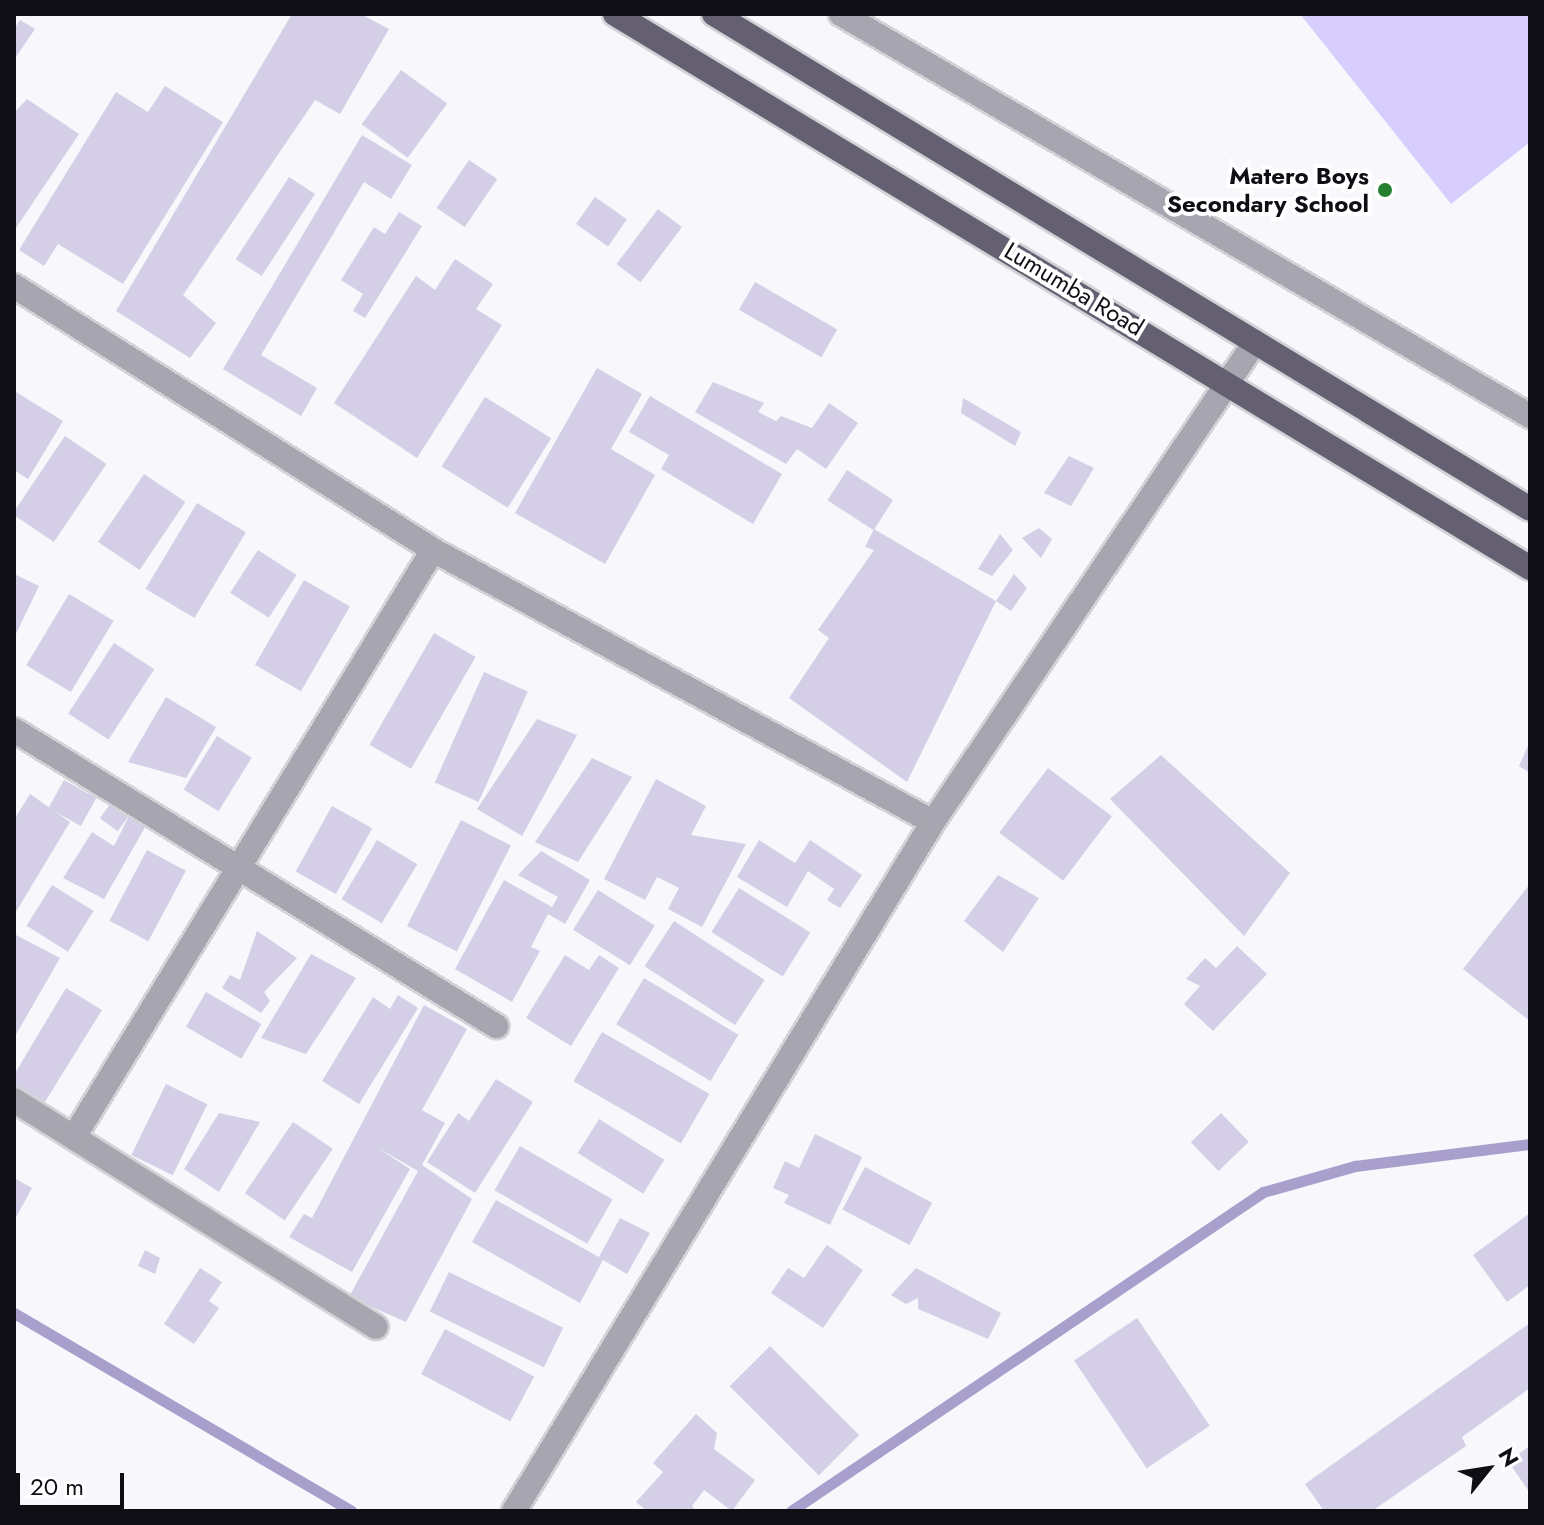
<!DOCTYPE html>
<style>
body{margin:0}
#map{position:relative;width:1544px;height:1525px;overflow:hidden;background:#f8f7fc;font-family:Jost,sans-serif}
div>[style]{position:absolute}
[style*='--x']{left:calc(var(--x)*1px);top:calc(var(--y)*1px);width:calc(var(--w)*1px);rotate:calc(var(--a)*1deg)}
.green>*{inset:0;background:#d8cefd}
.stream>*{height:11px;margin:-5.5px;padding:0 5.5px;transform-origin:5.5px;border-radius:5.5px;background:#a99fcd}
.building>*{inset:0;background:#d4cfe6;transform-origin:0 0}
.roads{filter:drop-shadow(2px 0 #d3d2d7) drop-shadow(-2px 0 #d3d2d7) drop-shadow(0 2px #d3d2d7) drop-shadow(0 -2px #d3d2d7)}
.minor>*{height:24px;margin:-12px;padding:0 12px;transform-origin:12px;border-radius:12px;background:#a7a5af}
.major>*{height:24px;margin:-12px;padding:0 12px;transform-origin:12px;border-radius:12px;background:#646071}
.dots>*{width:22px;height:22px;translate:-50% -50%;box-sizing:border-box;border:4px solid #fff;border-radius:50%}
span{translate:-50% -50%;white-space:nowrap;text-align:center;line-height:1.15;-webkit-text-stroke:8px #fff;paint-order:stroke}
.poi-label{font-size:24px;color:#0f0e15;font-weight:700}
.right{translate:-100% -50%;text-align:right}
.street-label{font-size:24px;color:#0f0e15}
.frame{position:absolute;inset:0;border:16px solid #0f0e15;pointer-events:none}
.north{position:absolute;left:1448px;top:1429px;width:80px;height:80px;-webkit-text-stroke:6px #fff;paint-order:stroke;rotate:60deg;font-size:22px;font-weight:700;line-height:32px;text-align:center;color:#0f0e15}
.north::after{content:'';display:block;margin:auto;width:28px;height:36px;background:#0f0e15;clip-path:polygon(50% 0,100% 100%,50% 72%,0 100%)}
.scale{position:absolute;left:16px;top:1473px;width:108px;height:36px;box-sizing:border-box;border:4px solid #0f0e15;border-top:0;padding-left:10px;font-size:24px;line-height:28px;white-space:nowrap;color:#0f0e15;-webkit-text-stroke:6px #fff;paint-order:stroke}
</style>
<div id="map">
<div class="green">
<div style="clip-path:polygon(1300px 14px,1530px 14px,1530px 142px,1451px 204px)"></div>
</div>
<div class="stream">
<div style="--x:14;--y:1313;--w:391;--a:30.4"></div>
<div style="--x:791;--y:1511;--w:570;--a:-34.05"></div>
<div style="--x:1263;--y:1192;--w:96;--a:-15.8"></div>
<div style="--x:1355;--y:1166;--w:176;--a:-7.2"></div>
</div>
<div class="building">
<div style="clip-path:polygon(292px 14px,361px 14px,389px 29px,340px 114px,315px 100px,183px 295px,216px 323px,190px 358px,116px 311px)"></div>
<div style="clip-path:polygon(20px 20px,35px 29px,14px 60px,14px 29px)"></div>
<div style="left:401px;top:70px;width:57px;height:67px;rotate:36deg"></div>
<div style="clip-path:polygon(165px 86px,223px 122px,123px 284px,58px 244px,44px 266px,19px 250px,116px 92px,148px 112px)"></div>
<div style="clip-path:polygon(27px 99px,79px 134px,14px 231px,14px 113px)"></div>
<div style="clip-path:polygon(362px 135px,412px 165px,391px 199px,364px 182px,261px 355px,317px 388px,301px 416px,223px 369px)"></div>
<div style="left:469px;top:160px;width:34px;height:58px;rotate:34deg"></div>
<div style="left:289px;top:177px;width:31px;height:98px;rotate:33deg"></div>
<div style="left:595px;top:197px;width:39px;height:33px;rotate:35deg"></div>
<div style="left:658px;top:209px;width:30px;height:69px;rotate:37deg"></div>
<div style="clip-path:polygon(399px 212px,422px 226px,365px 318px,353px 311px,363px 294px,341px 280px,374px 227px,385px 234px)"></div>
<div style="clip-path:polygon(455px 259px,493px 284px,476px 309px,502px 325px,417px 458px,334px 403px,416px 276px,435px 290px)"></div>
<div style="left:755px;top:282px;width:95px;height:32px;rotate:30deg"></div>
<div style="clip-path:polygon(597px 368px,642px 394px,611px 449px,655px 475px,605px 564px,515px 513px)"></div>
<div style="clip-path:polygon(713px 382px,764px 403px,758px 412px,776px 421px,781px 416px,812px 428px,829px 403px,858px 423px,826px 469px,797px 449px,786px 464px,695px 412px)"></div>
<div style="clip-path:polygon(16px 392px,63px 421px,28px 479px,14px 470px)"></div>
<div style="clip-path:polygon(650px 396px,782px 474px,753px 524px,661px 469px,669px 455px,629px 432px)"></div>
<div style="left:485px;top:397px;width:78px;height:82px;rotate:32deg"></div>
<div style="clip-path:polygon(963px 398px,1021px 432px,1015px 446px,961px 413px)"></div>
<div style="left:65px;top:436px;width:50px;height:94px;rotate:34deg"></div>
<div style="clip-path:polygon(1069px 456px,1094px 468px,1071px 506px,1044px 493px)"></div>
<div style="left:847px;top:470px;width:55px;height:36px;rotate:33deg"></div>
<div style="left:144px;top:474px;width:50px;height:82px;rotate:34deg"></div>
<div style="left:197px;top:503px;width:57px;height:100px;rotate:31deg"></div>
<div style="clip-path:polygon(1039px 528px,1052px 539px,1041px 558px,1022px 538px)"></div>
<div style="clip-path:polygon(874px 529px,996px 601px,907px 782px,789px 698px,829px 638px,818px 630px,874px 550px,865px 547px)"></div>
<div style="clip-path:polygon(1000px 534px,1013px 550px,992px 576px,978px 569px)"></div>
<div style="left:258px;top:550px;width:46px;height:51px;rotate:33deg"></div>
<div style="clip-path:polygon(14px 574px,39px 586px,14px 638px)"></div>
<div style="clip-path:polygon(1014px 574px,1027px 588px,1011px 611px,996px 601px)"></div>
<div style="left:304px;top:580px;width:53px;height:98px;rotate:30deg"></div>
<div style="left:69px;top:594px;width:52px;height:83px;rotate:31deg"></div>
<div style="left:434px;top:633px;width:48px;height:129px;rotate:30deg"></div>
<div style="left:114px;top:643px;width:48px;height:84px;rotate:33deg"></div>
<div style="left:484px;top:672px;width:48px;height:121px;rotate:24deg"></div>
<div style="clip-path:polygon(166px 697px,216px 727px,186px 778px,128px 762px)"></div>
<div style="clip-path:polygon(537px 719px,577px 735px,522px 836px,477px 809px)"></div>
<div style="left:217px;top:736px;width:41px;height:63px;rotate:32deg"></div>
<div style="clip-path:polygon(1530px 741px,1530px 773px,1519px 766px)"></div>
<div style="clip-path:polygon(1161px 755px,1290px 873px,1244px 936px,1110px 799px)"></div>
<div style="clip-path:polygon(592px 758px,632px 777px,578px 862px,535px 842px)"></div>
<div style="left:1048px;top:768px;width:80px;height:81px;rotate:37deg"></div>
<div style="clip-path:polygon(656px 779px,706px 806px,691px 835px,746px 844px,702px 927px,668px 909px,679px 888px,657px 877px,645px 900px,604px 879px)"></div>
<div style="left:64px;top:780px;width:37px;height:32px;rotate:29deg"></div>
<div style="clip-path:polygon(30px 794px,70px 822px,14px 915px,14px 820px)"></div>
<div style="left:111px;top:803px;width:22px;height:19px;rotate:36deg"></div>
<div style="left:332px;top:806px;width:46px;height:75px;rotate:29deg"></div>
<div style="clip-path:polygon(129px 816px,147px 824px,104px 899px,63px 878px,92px 832px,114px 846px)"></div>
<div style="left:461px;top:820px;width:56px;height:119px;rotate:27deg"></div>
<div style="left:377px;top:840px;width:47px;height:69px;rotate:31deg"></div>
<div style="clip-path:polygon(759px 840px,795px 863px,810px 840px,862px 875px,840px 908px,827px 900px,834px 889px,808px 871px,787px 907px,737px 877px)"></div>
<div style="left:147px;top:850px;width:44px;height:80px;rotate:28deg"></div>
<div style="clip-path:polygon(541px 851px,590px 880px,565px 924px,548px 914px,531px 947px,540px 951px,512px 1002px,455px 969px,504px 880px,552px 907px,558px 897px,518px 875px)"></div>
<div style="clip-path:polygon(998px 875px,1039px 898px,1003px 952px,964px 921px)"></div>
<div style="clip-path:polygon(1530px 884px,1530px 1021px,1463px 969px)"></div>
<div style="left:52px;top:885px;width:49px;height:48px;rotate:32deg"></div>
<div style="left:739px;top:888px;width:84px;height:52px;rotate:32deg"></div>
<div style="left:598px;top:890px;width:67px;height:47px;rotate:32deg"></div>
<div style="left:674px;top:921px;width:108px;height:54px;rotate:33deg"></div>
<div style="clip-path:polygon(257px 931px,297px 958px,264px 992px,270px 1001px,261px 1013px,222px 988px,230px 975px,240px 980px)"></div>
<div style="clip-path:polygon(14px 934px,60px 958px,14px 1038px)"></div>
<div style="clip-path:polygon(1237px 946px,1267px 974px,1213px 1031px,1184px 1004px,1200px 986px,1186px 979px,1205px 958px,1216px 968px)"></div>
<div style="clip-path:polygon(311px 954px,356px 978px,306px 1054px,261px 1038px)"></div>
<div style="clip-path:polygon(565px 955px,589px 970px,599px 955px,619px 968px,571px 1046px,526px 1018px)"></div>
<div style="left:644px;top:978px;width:110px;height:54px;rotate:31deg"></div>
<div style="clip-path:polygon(66px 988px,102px 1010px,43px 1105px,14px 1087px,14px 1075px)"></div>
<div style="left:206px;top:992px;width:64px;height:40px;rotate:30deg"></div>
<div style="clip-path:polygon(398px 995px,418px 1008px,359px 1104px,322px 1081px,373px 997px,390px 1009px)"></div>
<div style="clip-path:polygon(424px 1005px,467px 1029px,422px 1110px,445px 1123px,422px 1165px,472px 1199px,406px 1322px,349px 1297px,418px 1171px,378px 1148px,410px 1169px,352px 1272px,289px 1237px,304px 1214px,312px 1218px)"></div>
<div style="left:602px;top:1032px;width:124px;height:57px;rotate:30deg"></div>
<div style="clip-path:polygon(496px 1079px,533px 1102px,475px 1193px,427px 1162px,458px 1113px,469px 1121px)"></div>
<div style="left:166px;top:1084px;width:46px;height:79px;rotate:26deg"></div>
<div style="clip-path:polygon(219px 1113px,260px 1122px,219px 1192px,184px 1169px)"></div>
<div style="left:1221px;top:1113px;width:40px;height:42px;rotate:46deg"></div>
<div style="left:599px;top:1119px;width:77px;height:40px;rotate:32deg"></div>
<div style="left:293px;top:1122px;width:48px;height:86px;rotate:34deg"></div>
<div style="clip-path:polygon(815px 1134px,862px 1157px,830px 1225px,784px 1203px,789px 1195px,773px 1188px,785px 1161px,799px 1168px)"></div>
<div style="left:520px;top:1146px;width:107px;height:51px;rotate:30deg"></div>
<div style="left:865px;top:1167px;width:76px;height:48px;rotate:28deg"></div>
<div style="clip-path:polygon(14px 1178px,32px 1188px,14px 1221px)"></div>
<div style="clip-path:polygon(496px 1200px,599px 1257px,620px 1218px,650px 1233px,627px 1274px,603px 1260px,580px 1303px,472px 1242px)"></div>
<div style="clip-path:polygon(1530px 1213px,1530px 1285px,1507px 1302px,1473px 1255px)"></div>
<div style="clip-path:polygon(827px 1245px,863px 1270px,823px 1328px,771px 1293px,788px 1268px,804px 1278px)"></div>
<div style="clip-path:polygon(145px 1250px,160px 1258px,155px 1274px,138px 1266px)"></div>
<div style="clip-path:polygon(200px 1268px,222px 1282px,209px 1301px,219px 1308px,194px 1344px,164px 1324px)"></div>
<div style="clip-path:polygon(916px 1268px,1001px 1313px,988px 1339px,918px 1309px,918px 1298px,906px 1304px,891px 1295px)"></div>
<div style="left:449px;top:1272px;width:127px;height:44px;rotate:26deg"></div>
<div style="left:1137px;top:1318px;width:130px;height:76px;rotate:56deg"></div>
<div style="clip-path:polygon(1530px 1323px,1530px 1388px,1462px 1437px,1466px 1446px,1372px 1511px,1324px 1511px,1305px 1484px)"></div>
<div style="left:445px;top:1329px;width:101px;height:51px;rotate:28deg"></div>
<div style="left:770px;top:1346px;width:126px;height:57px;rotate:45deg"></div>
<div style="clip-path:polygon(696px 1414px,717px 1433px,714px 1449px,755px 1480px,732px 1511px,704px 1490px,692px 1506px,696px 1511px,647px 1511px,636px 1502px,663px 1472px,653px 1463px)"></div>
<div style="clip-path:polygon(1530px 1446px,1530px 1493px,1508px 1461px)"></div>
<div style="clip-path:polygon(14px 1476px,22px 1510px,17px 1511px,14px 1511px)"></div>
</div>
<div class="roads">
<div class="minor">
<div style="--x:841;--y:14;--w:798;--a:30.26"></div>
<div style="--x:14;--y:286;--w:495;--a:32.2"></div>
<div style="--x:433;--y:550;--w:569;--a:28.55"></div>
<div style="--x:14;--y:730;--w:566;--a:31.55"></div>
<div style="--x:14;--y:1100;--w:427;--a:32.1"></div>
<div style="--x:74;--y:1137;--w:688;--a:-58.55"></div>
<div style="--x:514;--y:1511;--w:806;--a:-58.7"></div>
<div style="--x:933;--y:822;--w:578;--a:-56.14"></div>
</div>
<div class="major">
<div style="--x:615;--y:14;--w:1070;--a:31.19"></div>
<div style="--x:714;--y:14;--w:954;--a:31.24"></div>
</div>
</div>
<div class="dots">
<div style="left:1385px;top:190px;background:#247f2e"></div>
</div>
<div class="poi-label">
<span class="right" style="left:1369px;top:190px">Matero Boys<br>Secondary School</span>
</div>
<div class="street-label">
<span style="left:1074px;top:289px;rotate:31deg">Lumumba Road</span>
</div>
<div class="frame"></div>
<div class="north">N</div>
<div class="scale">20 m</div>
</div>
